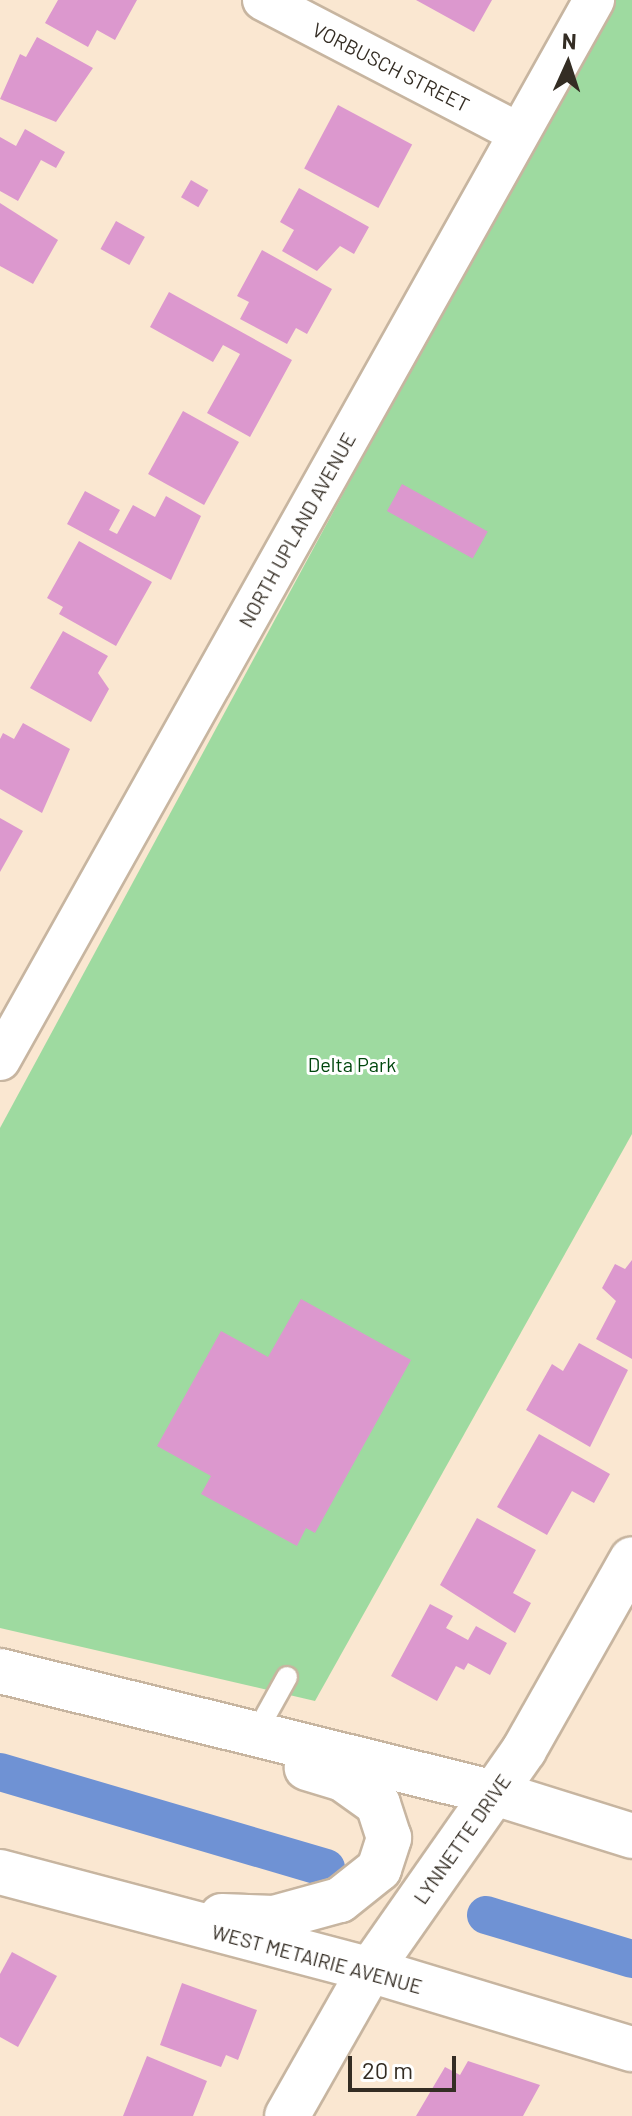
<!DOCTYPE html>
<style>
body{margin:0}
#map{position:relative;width:632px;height:2116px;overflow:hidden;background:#fae7d1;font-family:Barlow,sans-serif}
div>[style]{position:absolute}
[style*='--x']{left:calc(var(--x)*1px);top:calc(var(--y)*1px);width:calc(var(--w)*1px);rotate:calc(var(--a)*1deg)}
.green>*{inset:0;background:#9edaa0}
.canal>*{height:38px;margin:-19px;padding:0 19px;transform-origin:19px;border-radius:19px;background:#6f92d4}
.building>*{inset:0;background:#dc98ce;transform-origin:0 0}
.roads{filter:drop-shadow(2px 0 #c7b5a0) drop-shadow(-2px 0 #c7b5a0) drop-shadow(0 2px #c7b5a0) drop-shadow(0 -2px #c7b5a0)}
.service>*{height:20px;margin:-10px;padding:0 10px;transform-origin:10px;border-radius:10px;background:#fff}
.minor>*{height:40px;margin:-20px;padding:0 20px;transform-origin:20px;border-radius:20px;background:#fff}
.tertiary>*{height:44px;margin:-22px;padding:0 22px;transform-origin:22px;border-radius:22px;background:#fff}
.secondary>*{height:44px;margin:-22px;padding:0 22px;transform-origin:22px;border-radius:22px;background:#fff}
span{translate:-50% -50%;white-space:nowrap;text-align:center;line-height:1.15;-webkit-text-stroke:6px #fff;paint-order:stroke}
.street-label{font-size:20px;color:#342d24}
.park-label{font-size:20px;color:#00470d}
.north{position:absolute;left:528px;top:24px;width:80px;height:80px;-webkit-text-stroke:6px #fff;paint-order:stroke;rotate:3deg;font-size:22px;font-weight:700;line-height:32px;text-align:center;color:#342d24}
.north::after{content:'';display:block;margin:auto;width:28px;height:36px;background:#342d24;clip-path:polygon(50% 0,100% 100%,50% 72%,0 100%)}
.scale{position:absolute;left:348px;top:2056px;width:108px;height:36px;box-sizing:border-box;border:4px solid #342d24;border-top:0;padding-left:10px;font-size:24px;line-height:28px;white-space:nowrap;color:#342d24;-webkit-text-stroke:6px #fff;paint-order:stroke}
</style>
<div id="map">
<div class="green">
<div style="clip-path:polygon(610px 0,632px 0,632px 1134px,315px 1701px,0 1628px,0 1128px)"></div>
</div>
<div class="canal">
<div style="--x:0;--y:1772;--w:340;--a:16.4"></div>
<div style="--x:486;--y:1915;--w:152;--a:16.8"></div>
</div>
<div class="building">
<div style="clip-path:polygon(58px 0,137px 0,115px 40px,97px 30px,88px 47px,45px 23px)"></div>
<div style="clip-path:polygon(416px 0,492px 0,474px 32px)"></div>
<div style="clip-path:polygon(37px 37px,93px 68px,56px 122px,0 99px,20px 54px,26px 57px)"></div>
<div style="left:338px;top:105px;width:84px;height:72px;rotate:28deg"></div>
<div style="clip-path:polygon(25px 129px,65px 152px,56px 168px,41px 160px,18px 201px,0 191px,0 137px,16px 146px)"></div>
<div style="left:191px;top:180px;width:20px;height:20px;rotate:30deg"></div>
<div style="clip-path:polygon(299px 188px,369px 227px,354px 254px,340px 246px,317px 271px,282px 251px,294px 230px,280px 222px)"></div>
<div style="clip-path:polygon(0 203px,58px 240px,33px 284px,0 266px)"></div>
<div style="left:116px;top:221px;width:33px;height:32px;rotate:29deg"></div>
<div style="clip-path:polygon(262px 250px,332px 289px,307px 334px,296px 328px,287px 344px,240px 319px,249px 302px,237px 296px)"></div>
<div style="clip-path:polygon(169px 292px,292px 360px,250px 437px,207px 413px,240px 354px,223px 345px,213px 362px,150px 327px)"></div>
<div style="left:183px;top:411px;width:64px;height:72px;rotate:29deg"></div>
<div style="left:402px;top:484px;width:98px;height:31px;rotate:29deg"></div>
<div style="clip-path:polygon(85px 491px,120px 510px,109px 530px,117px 534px,133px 505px,155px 517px,166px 496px,201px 516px,171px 580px,67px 524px)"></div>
<div style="clip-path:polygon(79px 541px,152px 582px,116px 646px,59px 614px,63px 607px,47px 598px)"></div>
<div style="clip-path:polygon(63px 631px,108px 656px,98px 673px,109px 689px,91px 722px,30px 688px)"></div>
<div style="clip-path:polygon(23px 723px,70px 749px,42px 813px,0 789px,0 739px,3px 733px,14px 739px)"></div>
<div style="clip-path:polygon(0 818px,23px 831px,0 872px)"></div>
<div style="clip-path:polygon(632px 1260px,632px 1359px,596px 1339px,616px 1301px,602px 1288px,615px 1264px,625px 1269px)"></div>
<div style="clip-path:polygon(301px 1299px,411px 1360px,315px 1533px,306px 1528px,297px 1546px,201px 1494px,211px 1476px,157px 1446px,221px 1331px,268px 1357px)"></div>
<div style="clip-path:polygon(579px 1343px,628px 1370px,590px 1447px,526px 1410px,552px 1364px,563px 1371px)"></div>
<div style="clip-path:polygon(539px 1434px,610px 1474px,594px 1503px,572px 1491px,547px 1535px,497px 1507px)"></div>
<div style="clip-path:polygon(477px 1518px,536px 1550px,513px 1593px,531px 1603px,515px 1633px,440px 1585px)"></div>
<div style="clip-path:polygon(430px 1604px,453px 1616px,446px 1628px,468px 1640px,476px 1626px,507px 1643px,490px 1675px,468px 1663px,464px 1670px,456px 1666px,437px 1701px,391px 1676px)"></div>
<div style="clip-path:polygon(12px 1952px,57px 1976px,18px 2047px,0 2037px,0 1974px)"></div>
<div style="clip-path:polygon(182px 1983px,257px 2010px,238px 2060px,226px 2055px,221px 2067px,160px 2045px)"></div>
<div style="clip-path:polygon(147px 2056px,207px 2081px,193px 2116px,123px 2116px)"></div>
<div style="clip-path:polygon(468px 2061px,540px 2085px,523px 2116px,416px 2116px,445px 2067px,460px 2075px)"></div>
</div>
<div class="roads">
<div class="service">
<div style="--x:256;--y:1733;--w:64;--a:-61"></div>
</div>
<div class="minor">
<div style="--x:263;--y:0;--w:288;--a:27.5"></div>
<div style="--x:0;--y:1060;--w:1215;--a:-60.73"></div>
</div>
<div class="tertiary">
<div style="--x:287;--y:2116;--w:168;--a:-60.4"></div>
<div style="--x:370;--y:1970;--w:269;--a:-55"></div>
<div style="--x:524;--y:1750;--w:219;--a:-60.5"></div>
</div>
<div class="secondary">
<div style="--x:0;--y:1671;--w:510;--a:13.85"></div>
<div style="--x:495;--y:1793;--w:144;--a:17.4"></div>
<div style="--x:0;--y:1872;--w:383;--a:14.8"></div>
<div style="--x:370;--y:1970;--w:274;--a:16.8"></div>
<div style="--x:222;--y:1916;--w:52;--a:2.2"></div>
<div style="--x:274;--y:1918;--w:68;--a:-15.3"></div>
<div style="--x:340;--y:1900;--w:50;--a:-38.5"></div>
<div style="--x:379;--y:1869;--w:33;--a:-72"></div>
<div style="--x:389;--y:1838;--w:36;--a:-108"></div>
<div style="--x:378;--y:1804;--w:43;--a:-144.5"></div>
<div style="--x:343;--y:1779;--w:38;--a:-163"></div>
</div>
</div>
<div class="street-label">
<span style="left:391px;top:67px;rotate:27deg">VORBUSCH STREET</span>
<span style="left:297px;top:530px;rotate:-61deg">NORTH UPLAND AVENUE</span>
<span style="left:462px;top:1839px;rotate:-55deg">LYNNETTE DRIVE</span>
<span style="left:317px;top:1959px;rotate:15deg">WEST METAIRIE AVENUE</span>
</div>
<div class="park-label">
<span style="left:352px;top:1064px">Delta Park</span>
</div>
<div class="north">N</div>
<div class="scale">20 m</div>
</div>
